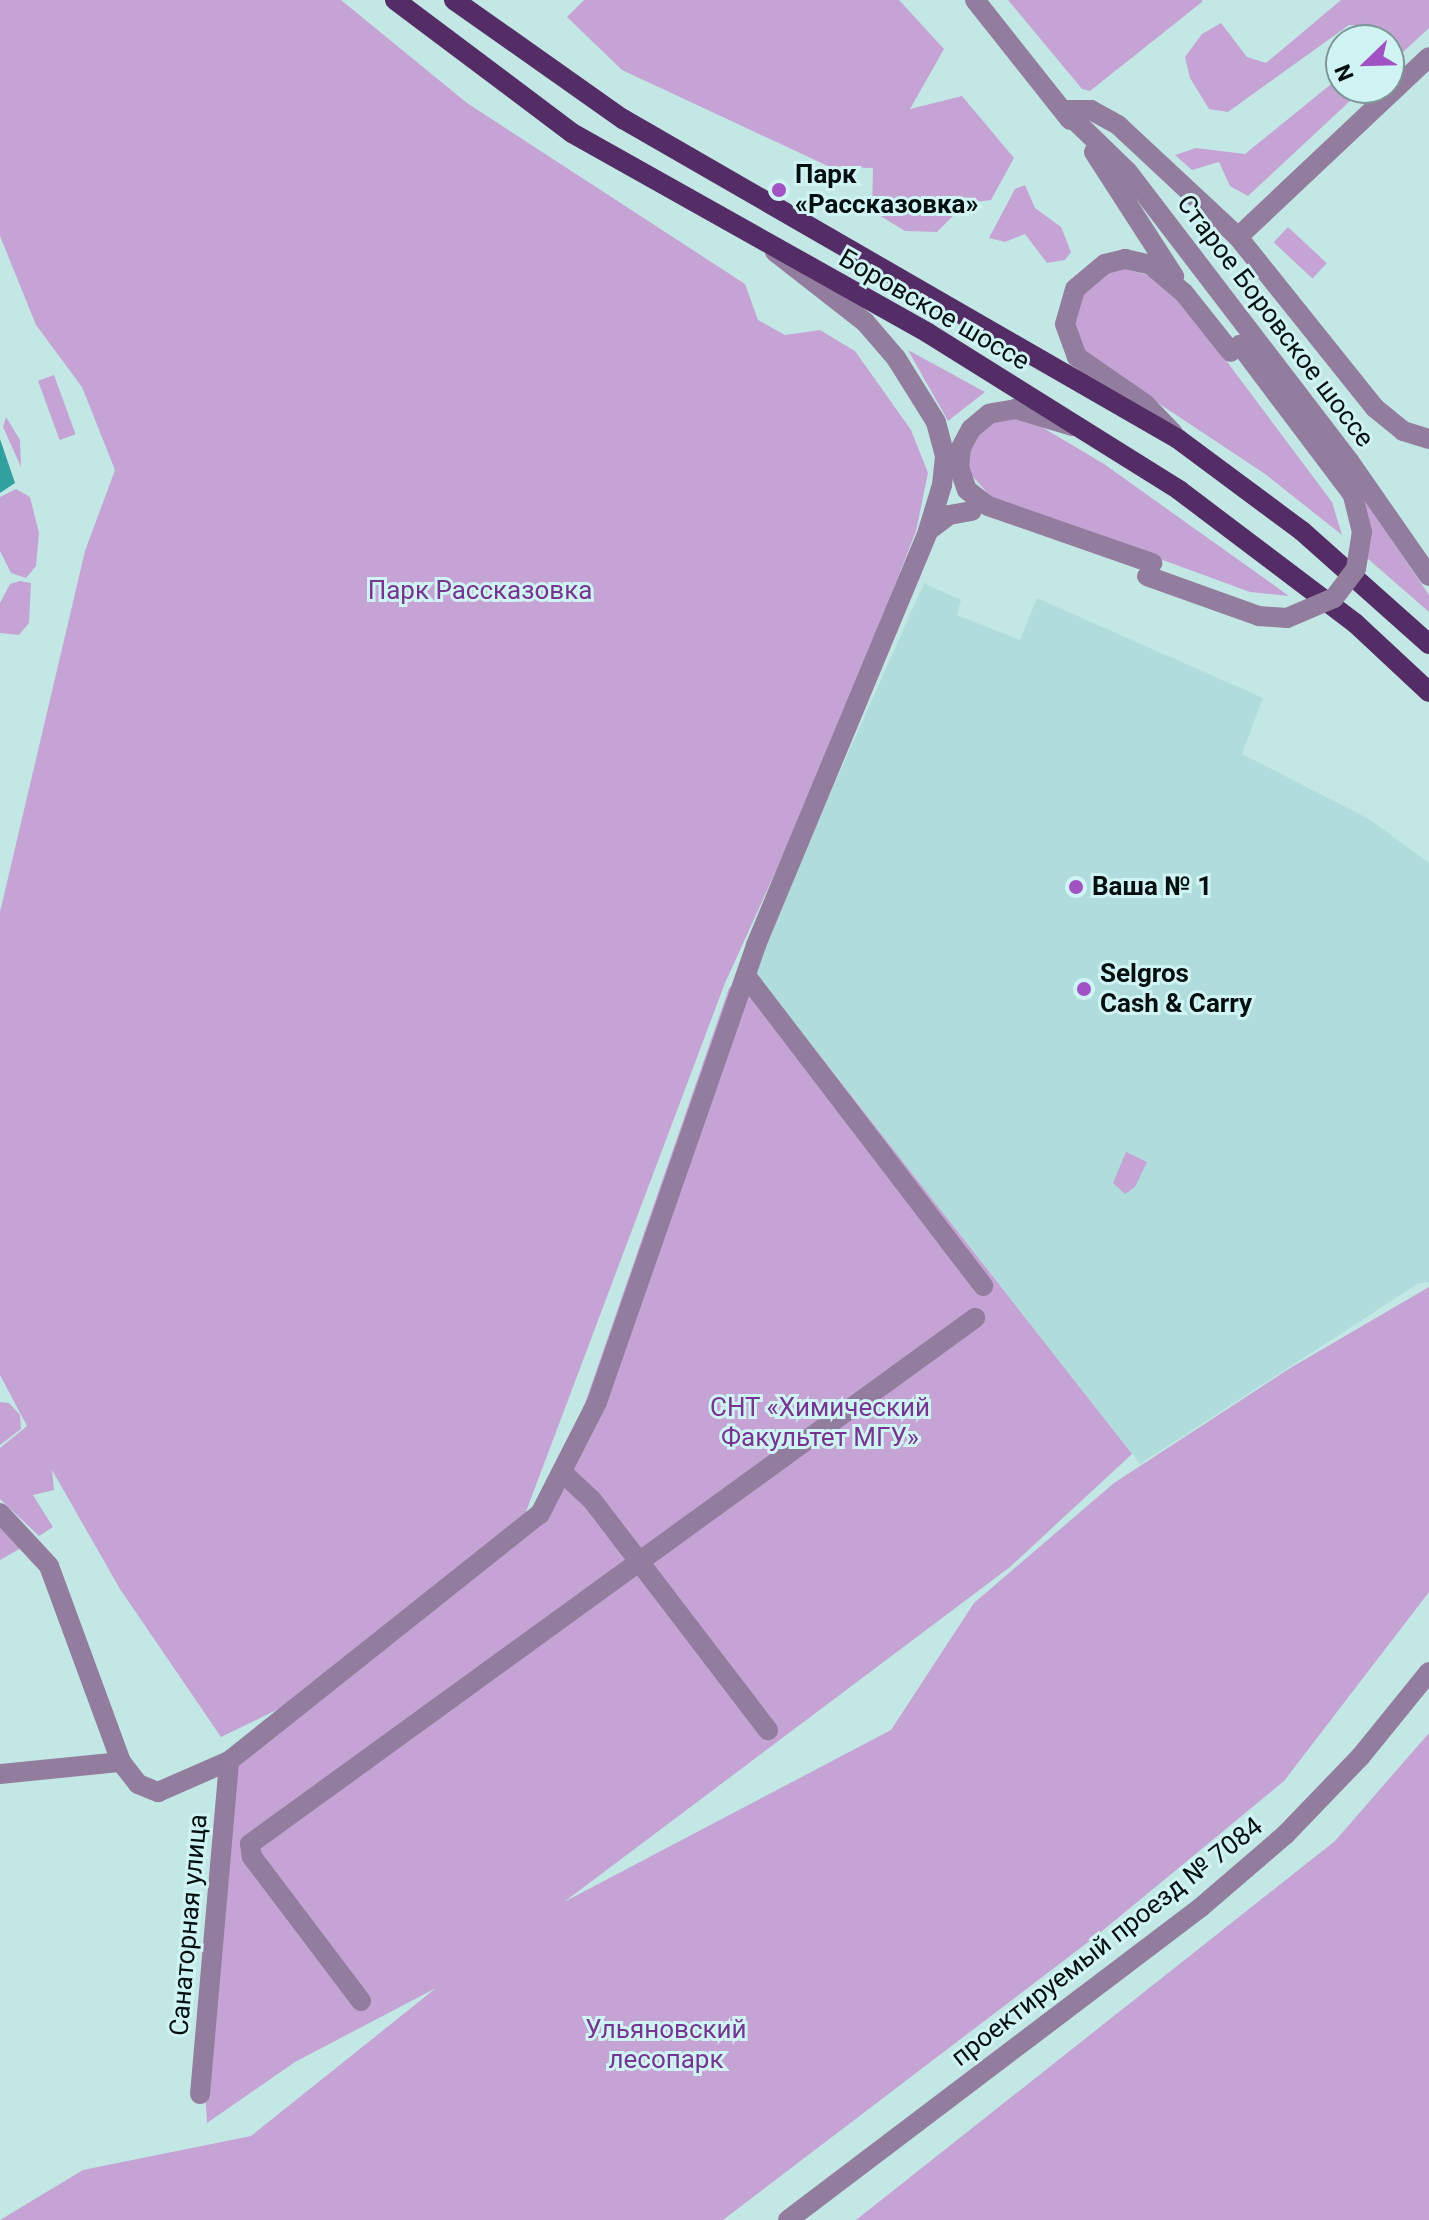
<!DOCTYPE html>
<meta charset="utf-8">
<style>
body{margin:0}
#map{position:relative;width:1429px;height:2220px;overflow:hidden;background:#c3e7e5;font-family:Roboto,sans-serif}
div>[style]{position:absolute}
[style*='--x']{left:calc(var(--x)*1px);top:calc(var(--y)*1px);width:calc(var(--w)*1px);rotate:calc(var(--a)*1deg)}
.built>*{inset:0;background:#b0dddc}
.green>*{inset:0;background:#c5a4d5;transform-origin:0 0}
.water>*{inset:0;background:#30a19f}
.minor>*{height:20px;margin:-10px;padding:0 10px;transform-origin:10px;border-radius:10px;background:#937d9e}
.major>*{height:20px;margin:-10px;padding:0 10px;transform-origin:10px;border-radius:10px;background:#552d66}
.minor-bridge>*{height:20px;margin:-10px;padding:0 10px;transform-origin:10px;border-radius:10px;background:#937d9e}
.dots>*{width:22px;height:22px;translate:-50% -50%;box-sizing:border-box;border:4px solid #d0f4f3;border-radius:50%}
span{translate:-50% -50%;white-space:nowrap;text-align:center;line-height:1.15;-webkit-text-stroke:6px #d0f4f3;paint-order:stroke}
.poi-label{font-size:26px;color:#040f0f;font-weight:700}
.left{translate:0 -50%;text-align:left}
.street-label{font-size:26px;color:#040f0f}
.park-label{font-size:26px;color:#753590}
.north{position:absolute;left:1325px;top:24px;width:80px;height:80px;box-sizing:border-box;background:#d0f4f3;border:2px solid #7e9898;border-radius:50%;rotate:247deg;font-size:22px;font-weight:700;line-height:32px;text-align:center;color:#040f0f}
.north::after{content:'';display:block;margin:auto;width:28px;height:36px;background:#a152c3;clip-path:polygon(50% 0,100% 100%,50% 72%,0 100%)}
</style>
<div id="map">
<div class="built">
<div style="clip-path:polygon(924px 583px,961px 600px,957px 615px,1020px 640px,1037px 598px,1263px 698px,1242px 754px,1369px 819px,1429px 863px,1429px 1282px,1419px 1283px,1140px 1464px,752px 969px)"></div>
</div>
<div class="green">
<div style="clip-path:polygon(0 0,341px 0,467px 103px,745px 284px,758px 320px,785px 335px,820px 330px,855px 351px,911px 430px,928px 473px,916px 531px,830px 752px,725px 983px,524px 1517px,291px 1703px,221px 1737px,120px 1589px,52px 1470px,54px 1490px,33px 1495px,53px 1527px,39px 1536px,0 1499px,0 1448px,27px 1426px,0 1375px,0 912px,85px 551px,115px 470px,82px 387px,36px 325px,0 236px)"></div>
<div style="clip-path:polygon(584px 0,899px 0,944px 49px,910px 109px,962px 96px,1014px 158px,991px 200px,966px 203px,937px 232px,905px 231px,872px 211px,873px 168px,830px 167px,622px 70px,567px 17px)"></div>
<div style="clip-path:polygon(1008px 0,1202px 0,1202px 2px,1090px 91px,1082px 89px)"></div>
<div style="clip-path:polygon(1341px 0,1429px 0,1429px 28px,1389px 65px,1389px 40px,1369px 40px,1367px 26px,1349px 25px,1228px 112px,1209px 109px,1190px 78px,1185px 57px,1202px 34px,1221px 23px,1247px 57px,1266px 63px)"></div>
<div style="clip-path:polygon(1341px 76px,1341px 88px,1364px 88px,1248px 196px,1230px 186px,1219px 162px,1192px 170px,1175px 155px,1196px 148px,1245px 154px)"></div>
<div style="clip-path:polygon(1025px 185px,1035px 208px,1061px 227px,1071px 252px,1065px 260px,1047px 263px,1025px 234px,1005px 242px,989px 238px,1015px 189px)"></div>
<div style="left:1288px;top:227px;width:53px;height:21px;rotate:43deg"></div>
<div style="clip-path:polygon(1125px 269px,1161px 279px,1204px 331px,1332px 502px,1342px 535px,1265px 474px,1086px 355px,1074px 326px,1081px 296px,1107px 273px)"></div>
<div style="clip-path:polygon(908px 350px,985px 392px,948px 421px)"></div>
<div style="left:54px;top:375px;width:63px;height:17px;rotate:70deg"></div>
<div style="clip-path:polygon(1000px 415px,1030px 420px,1104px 464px,1289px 596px,1250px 592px,991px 497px,968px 471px,971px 437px)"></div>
<div style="clip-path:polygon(6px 417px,20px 440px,21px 467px,3px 427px)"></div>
<div style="clip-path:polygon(1352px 481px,1429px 595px,1429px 612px,1367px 558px)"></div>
<div style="clip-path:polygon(16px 489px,30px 497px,39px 533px,36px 566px,26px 578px,11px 573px,0 551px,0 497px)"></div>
<div style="clip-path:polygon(20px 581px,31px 583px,29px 623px,19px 635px,0 633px,0 603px,10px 584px)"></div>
<div style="clip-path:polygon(752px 969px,1132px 1454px,1010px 1567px,564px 1902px,891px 1730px,974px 1603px,1114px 1483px,1292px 1367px,1429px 1287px,1429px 1592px,1284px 1781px,1096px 1936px,723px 2220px,0 2220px,83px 2170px,251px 2136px,436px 1988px,295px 2062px,207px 2123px,205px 2089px,237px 1764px,548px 1510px,729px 988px)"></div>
<div style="clip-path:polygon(1126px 1152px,1147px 1162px,1135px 1187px,1125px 1194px,1113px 1183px)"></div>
<div style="clip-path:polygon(0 1402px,9px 1403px,20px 1415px,21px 1429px,0 1445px)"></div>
<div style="clip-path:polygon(0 1521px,21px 1548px,0 1560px)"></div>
<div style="clip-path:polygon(1429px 1733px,1429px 2220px,856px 2220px,1335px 1841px)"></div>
</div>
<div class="water">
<div style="clip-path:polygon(0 439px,15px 483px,0 493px)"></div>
</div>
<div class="minor">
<div style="--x:975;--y:0;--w:153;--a:51.6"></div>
<div style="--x:1064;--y:110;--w:89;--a:44.1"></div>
<div style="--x:1128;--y:172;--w:364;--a:52.6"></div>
<div style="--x:1349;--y:461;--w:140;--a:55.2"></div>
<div style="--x:1064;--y:110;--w:27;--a:0"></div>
<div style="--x:1091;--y:110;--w:31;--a:29"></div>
<div style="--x:1118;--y:125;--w:164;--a:43"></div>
<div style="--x:1238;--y:237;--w:219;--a:51.3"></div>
<div style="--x:1375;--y:408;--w:36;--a:39"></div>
<div style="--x:1403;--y:431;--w:27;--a:17"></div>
<div style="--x:1094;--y:152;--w:148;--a:57.2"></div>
<div style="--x:1238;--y:237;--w:262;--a:-43.3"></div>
<div style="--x:1072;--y:426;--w:59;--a:-163.1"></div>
<div style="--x:1016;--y:409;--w:27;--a:170"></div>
<div style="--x:989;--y:414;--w:23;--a:140"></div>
<div style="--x:971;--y:429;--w:21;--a:118"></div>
<div style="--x:961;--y:448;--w:19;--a:96"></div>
<div style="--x:959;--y:467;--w:24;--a:71"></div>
<div style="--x:967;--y:490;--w:26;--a:37"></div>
<div style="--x:988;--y:506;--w:174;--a:19.2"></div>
<div style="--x:1173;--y:433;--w:40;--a:-134"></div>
<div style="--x:1145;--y:404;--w:83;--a:-145.3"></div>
<div style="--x:1077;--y:357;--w:35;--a:-110"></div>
<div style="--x:1065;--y:324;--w:36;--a:-74"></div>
<div style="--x:1075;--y:289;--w:39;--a:-40"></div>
<div style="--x:1105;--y:264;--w:21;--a:-14"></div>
<div style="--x:1125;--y:259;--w:27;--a:13"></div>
<div style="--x:1151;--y:265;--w:43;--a:40.3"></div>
<div style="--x:1184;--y:293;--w:75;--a:51.5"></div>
<div style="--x:928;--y:531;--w:26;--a:-37"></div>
<div style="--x:949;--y:515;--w:23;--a:-10"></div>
<div style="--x:747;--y:977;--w:389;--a:52.6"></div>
<div style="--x:564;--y:1474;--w:38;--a:43"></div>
<div style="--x:592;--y:1500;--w:290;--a:52.6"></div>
<div style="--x:0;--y:1513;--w:72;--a:47.2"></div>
<div style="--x:49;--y:1566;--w:209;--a:69.8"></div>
<div style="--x:121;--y:1762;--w:28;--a:52"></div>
<div style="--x:138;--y:1784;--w:22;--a:22"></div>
<div style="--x:158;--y:1792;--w:77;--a:-23.6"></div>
<div style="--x:229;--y:1761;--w:397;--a:-38.5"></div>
<div style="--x:540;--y:1514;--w:126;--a:-63"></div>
<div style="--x:597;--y:1402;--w:484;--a:-70.8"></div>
<div style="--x:756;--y:945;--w:448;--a:-67.4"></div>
<div style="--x:928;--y:531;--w:48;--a:-73.1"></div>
<div style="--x:942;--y:485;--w:29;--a:-84"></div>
<div style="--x:945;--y:456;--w:35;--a:-105"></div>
<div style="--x:936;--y:422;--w:75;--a:-122"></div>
<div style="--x:896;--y:358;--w:48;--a:-130.7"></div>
<div style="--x:865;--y:322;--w:114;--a:-142.1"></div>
<div style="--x:0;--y:1774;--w:122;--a:-5.7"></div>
<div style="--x:361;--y:2001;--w:181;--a:-127.1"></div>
<div style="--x:252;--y:1857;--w:13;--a:-99"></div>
<div style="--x:250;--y:1844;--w:896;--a:-35.96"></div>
<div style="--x:200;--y:2094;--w:334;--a:-85"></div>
<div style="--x:788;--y:2220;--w:517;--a:-37.14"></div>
<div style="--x:1200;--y:1908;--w:112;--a:-40.7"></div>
<div style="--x:1285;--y:1835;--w:110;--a:-46.1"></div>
<div style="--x:1361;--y:1756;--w:108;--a:-51"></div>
</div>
<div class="major">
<div style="--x:395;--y:0;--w:221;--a:36.9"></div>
<div style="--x:572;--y:133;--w:408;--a:29.3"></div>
<div style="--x:928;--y:333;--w:296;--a:32"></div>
<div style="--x:1179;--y:490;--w:221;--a:37.1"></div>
<div style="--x:1355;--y:623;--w:101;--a:43"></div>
<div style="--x:454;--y:0;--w:207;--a:35.2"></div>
<div style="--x:623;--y:119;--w:641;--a:29.97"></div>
<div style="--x:1178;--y:439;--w:154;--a:36.6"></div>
<div style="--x:1302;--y:531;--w:170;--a:41.7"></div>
</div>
<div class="minor-bridge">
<div style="--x:1147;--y:576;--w:119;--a:19.7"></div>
<div style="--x:1259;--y:616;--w:28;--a:4"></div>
<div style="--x:1287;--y:618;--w:51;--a:-23.1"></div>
<div style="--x:1334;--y:598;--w:36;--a:-53"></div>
<div style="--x:1356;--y:569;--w:37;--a:-81"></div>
<div style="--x:1362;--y:532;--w:38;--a:-104"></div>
<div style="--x:1353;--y:495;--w:188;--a:-127"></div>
</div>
<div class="dots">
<div style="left:779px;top:190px;background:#a152c3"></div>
<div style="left:1076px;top:887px;background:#a152c3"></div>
<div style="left:1084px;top:989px;background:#a152c3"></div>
</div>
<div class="poi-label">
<span class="left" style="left:795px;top:190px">Парк<br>«Рассказовка»</span>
<span class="left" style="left:1092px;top:887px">Ваша № 1</span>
<span class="left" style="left:1100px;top:989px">Selgros<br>Cash &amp; Carry</span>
</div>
<div class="street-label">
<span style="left:934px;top:310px;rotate:30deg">Боровское шоссе</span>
<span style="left:1275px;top:321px;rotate:53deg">Старое Боровское шоссе</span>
<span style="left:189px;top:1925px;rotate:-85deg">Санаторная улица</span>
<span style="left:1107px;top:1942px;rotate:-38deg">проектируемый проезд № 7084</span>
</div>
<div class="park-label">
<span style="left:480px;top:591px">Парк Рассказовка</span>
<span style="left:820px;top:1423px">СНТ «Химический<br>Факультет МГУ»</span>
<span style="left:666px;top:2045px">Ульяновский<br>лесопарк</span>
</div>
<div class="north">N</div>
</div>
